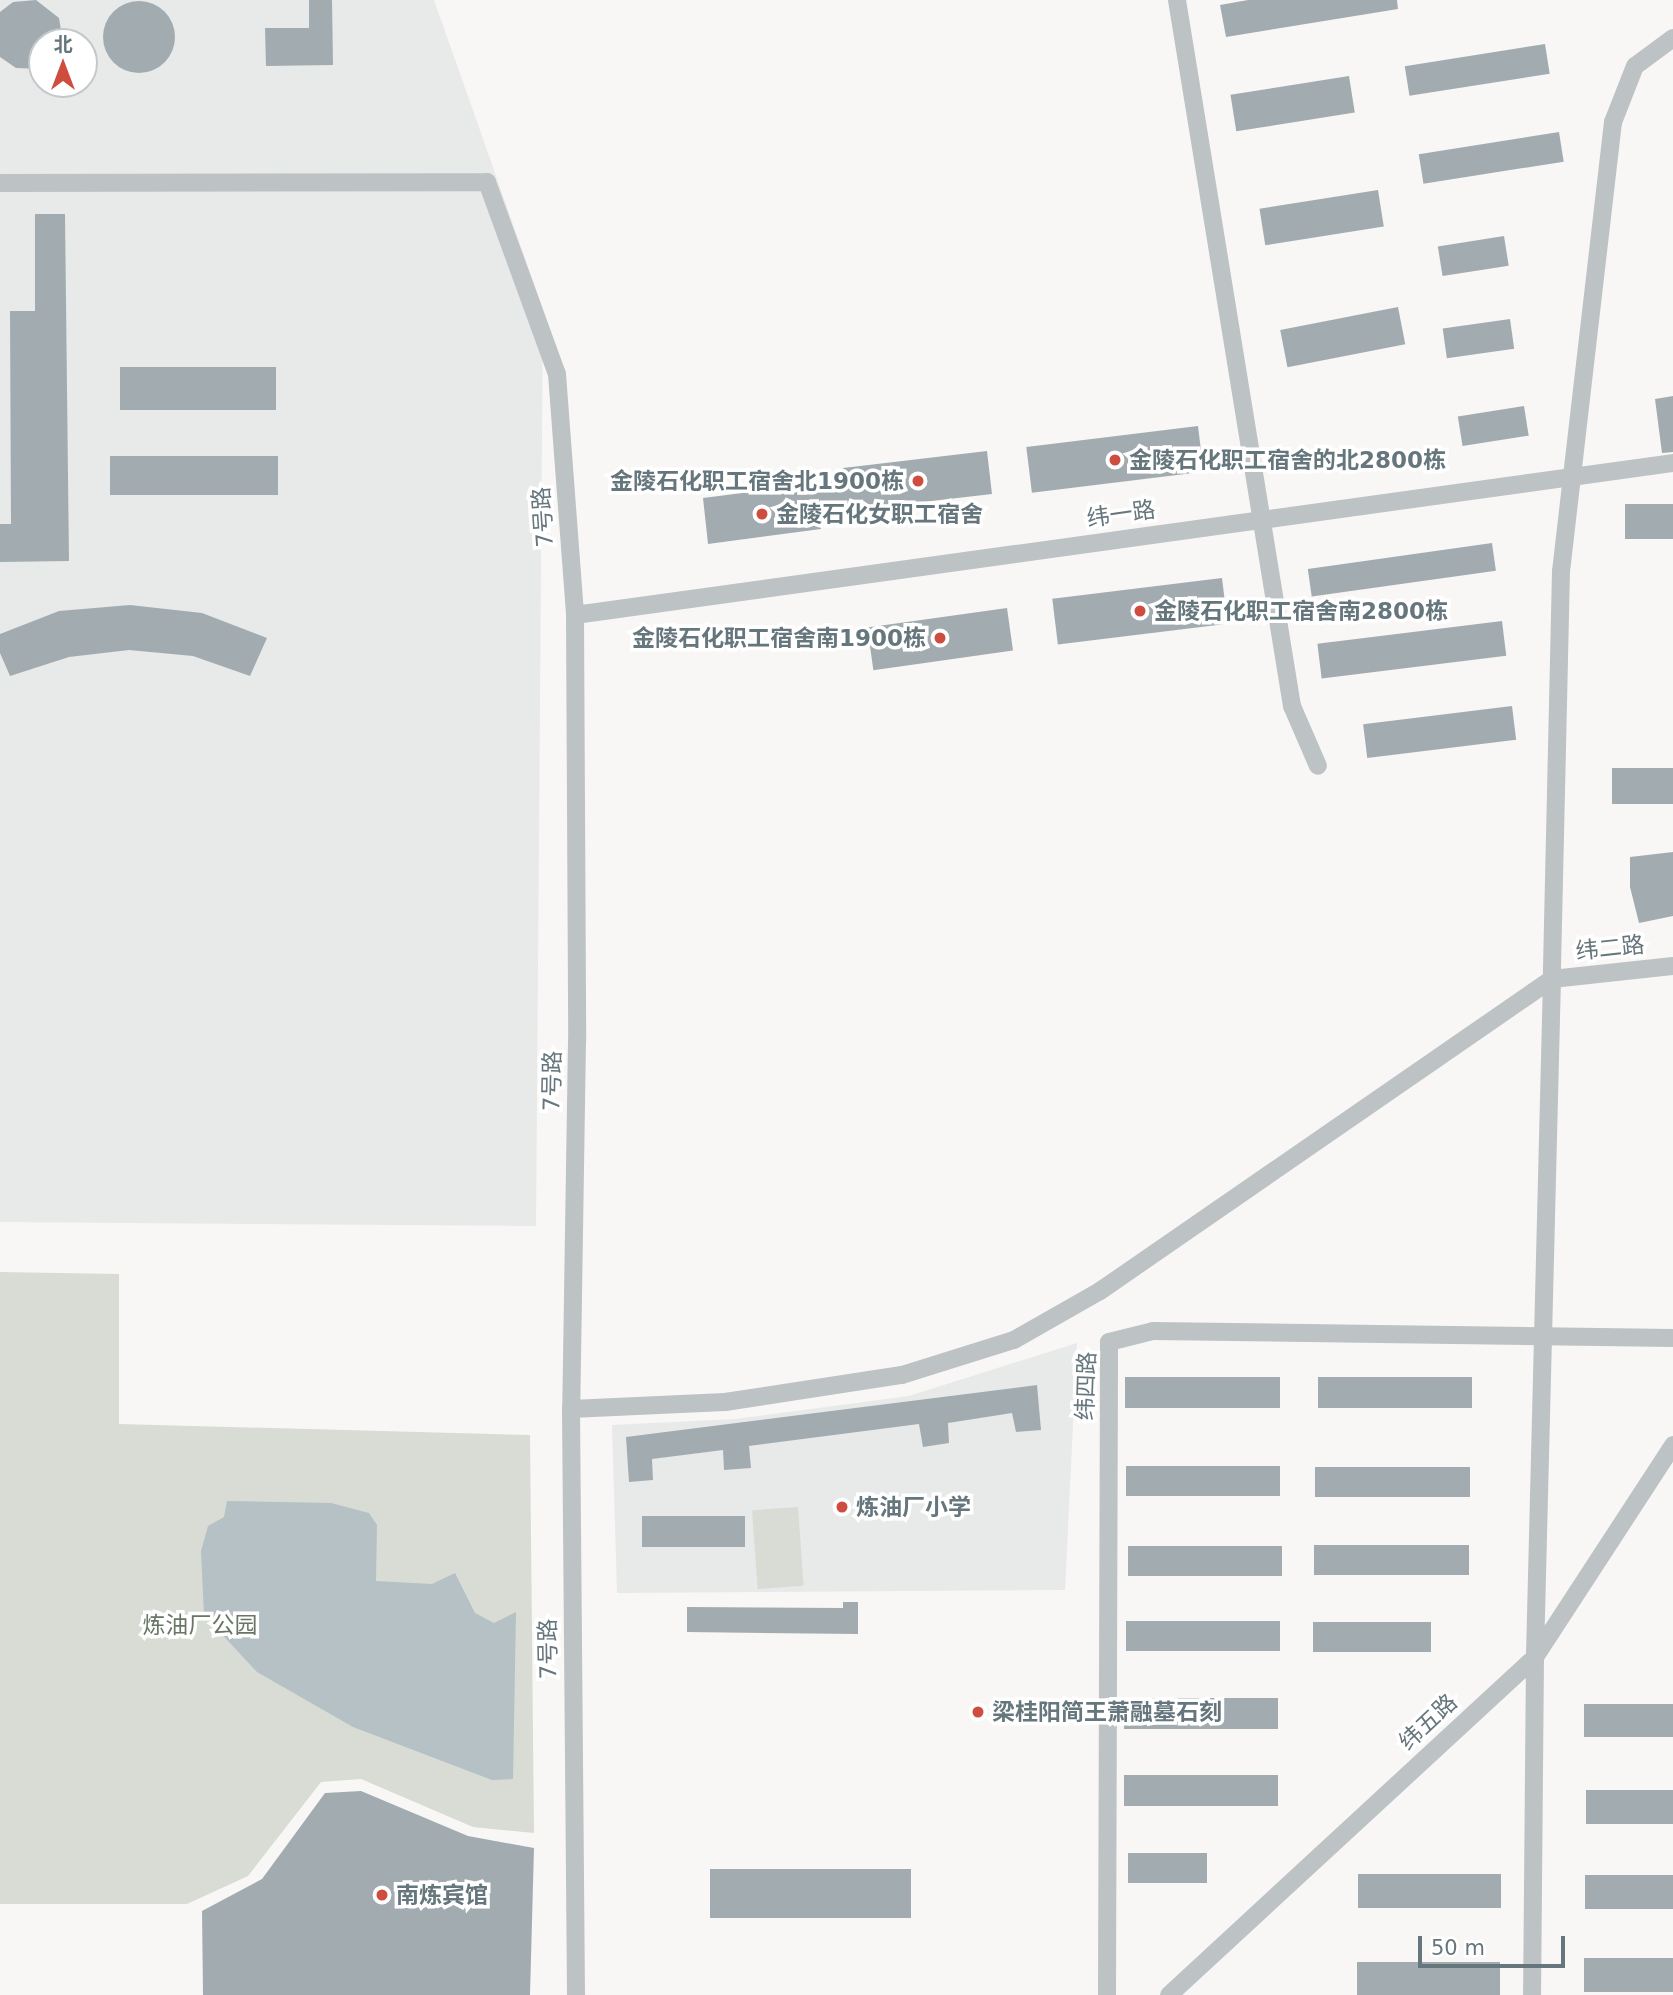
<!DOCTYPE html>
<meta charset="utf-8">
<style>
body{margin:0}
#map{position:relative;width:1673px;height:1995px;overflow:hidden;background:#f8f7f5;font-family:"DejaVu Sans","Noto Sans SC",sans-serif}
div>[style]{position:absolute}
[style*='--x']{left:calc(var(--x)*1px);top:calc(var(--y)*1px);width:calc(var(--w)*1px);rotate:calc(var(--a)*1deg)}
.built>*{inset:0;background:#e8e9e9}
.green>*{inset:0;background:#d8dcd5;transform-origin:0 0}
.water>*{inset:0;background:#b5c1c4}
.building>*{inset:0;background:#a2acb0;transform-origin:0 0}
.round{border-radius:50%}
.street>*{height:18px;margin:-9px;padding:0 9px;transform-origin:9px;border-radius:9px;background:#bdc2c5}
.dots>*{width:19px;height:19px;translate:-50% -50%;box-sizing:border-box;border:4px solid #fff;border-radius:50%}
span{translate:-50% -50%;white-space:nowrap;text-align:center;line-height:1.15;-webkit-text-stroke:7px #fff;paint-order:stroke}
.poi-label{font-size:23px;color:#66767d;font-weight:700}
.left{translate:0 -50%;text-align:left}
.right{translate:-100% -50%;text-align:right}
.street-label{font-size:23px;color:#66767d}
.park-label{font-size:23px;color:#697664}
.north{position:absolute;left:28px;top:28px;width:70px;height:70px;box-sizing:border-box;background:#fff;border:2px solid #c2c8cb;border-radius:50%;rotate:0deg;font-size:19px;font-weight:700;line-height:28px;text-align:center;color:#66767d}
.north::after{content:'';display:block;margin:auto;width:24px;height:32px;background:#cf4d3e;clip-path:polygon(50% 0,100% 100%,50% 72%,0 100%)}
.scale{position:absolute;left:1418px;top:1936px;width:147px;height:32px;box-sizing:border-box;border:4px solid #66767d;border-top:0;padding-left:9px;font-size:21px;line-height:24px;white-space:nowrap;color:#66767d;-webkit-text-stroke:5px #fff;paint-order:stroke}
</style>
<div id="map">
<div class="built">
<div style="clip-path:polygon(evenodd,0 0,434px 0,543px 309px,536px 1226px,0 1222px,0 0,42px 42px,84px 42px,84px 84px,42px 84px,42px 42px)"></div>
<div style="clip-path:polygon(1077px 1343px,1065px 1590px,617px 1593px,612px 1425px,735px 1419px,909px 1396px)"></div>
</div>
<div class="green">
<div style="clip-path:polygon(0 1272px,119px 1274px,119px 1424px,530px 1435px,534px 1833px,473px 1827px,361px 1779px,321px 1782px,248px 1876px,187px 1904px,0 1904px)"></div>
<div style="left:798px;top:1507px;width:79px;height:46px;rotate:86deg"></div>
</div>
<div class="water">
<div style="clip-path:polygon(227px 1501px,331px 1503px,369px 1513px,377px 1525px,376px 1581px,432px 1584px,455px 1573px,475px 1613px,494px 1623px,516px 1612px,513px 1779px,492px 1780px,353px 1727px,257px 1672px,204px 1615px,201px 1551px,208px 1526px,224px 1517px)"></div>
</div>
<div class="building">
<div style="clip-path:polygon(36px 0,59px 18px,63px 42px,42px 42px,42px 69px,16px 68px,0 57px,0 12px,13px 2px)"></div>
<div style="clip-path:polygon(309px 0,332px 0,333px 65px,266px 66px,265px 28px,309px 28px)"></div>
<div style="clip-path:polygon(1248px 0,1397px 0,1398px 9px,1226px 37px,1220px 5px)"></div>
<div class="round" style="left:103px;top:1px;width:72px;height:72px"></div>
<div style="left:1545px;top:44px;width:30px;height:142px;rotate:81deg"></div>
<div style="left:1349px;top:76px;width:37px;height:120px;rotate:81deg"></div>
<div style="left:1559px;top:132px;width:30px;height:142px;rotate:81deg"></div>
<div style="left:1378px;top:190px;width:37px;height:120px;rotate:81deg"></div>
<div style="clip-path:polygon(35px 214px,65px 214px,69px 561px,0 562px,0 524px,11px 524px,10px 311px,35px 311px)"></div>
<div style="left:1504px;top:236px;width:30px;height:67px;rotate:81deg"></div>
<div style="left:1398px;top:307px;width:38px;height:120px;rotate:79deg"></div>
<div style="left:1510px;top:319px;width:30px;height:68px;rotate:82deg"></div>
<div style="left:276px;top:367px;width:43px;height:156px;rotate:90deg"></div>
<div style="clip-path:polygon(1673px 396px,1673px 452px,1662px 453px,1655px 399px)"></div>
<div style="left:1524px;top:406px;width:30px;height:67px;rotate:81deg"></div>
<div style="left:1198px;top:426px;width:46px;height:173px;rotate:83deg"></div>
<div style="clip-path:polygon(987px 451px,992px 494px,819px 514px,821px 529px,708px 544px,703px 498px,844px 480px,843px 468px)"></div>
<div style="left:278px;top:456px;width:39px;height:168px;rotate:90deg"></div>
<div style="left:1673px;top:504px;width:35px;height:48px;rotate:90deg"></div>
<div style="left:1492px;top:543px;width:28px;height:186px;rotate:82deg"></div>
<div style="left:1222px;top:578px;width:46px;height:171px;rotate:83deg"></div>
<div style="clip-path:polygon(130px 605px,202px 613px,267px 638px,250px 676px,193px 656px,129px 650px,69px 657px,10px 676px,0 653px,0 634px,59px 611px)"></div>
<div style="left:1007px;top:608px;width:43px;height:141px;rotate:82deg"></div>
<div style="left:1502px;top:621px;width:35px;height:186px;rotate:83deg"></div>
<div style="left:1512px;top:706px;width:34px;height:150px;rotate:83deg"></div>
<div style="left:1673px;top:768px;width:36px;height:61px;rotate:90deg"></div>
<div style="clip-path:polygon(1673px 852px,1673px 916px,1639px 923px,1630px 887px,1630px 857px)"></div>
<div style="left:1280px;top:1377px;width:31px;height:155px;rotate:90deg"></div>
<div style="left:1318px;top:1377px;width:154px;height:31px"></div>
<div style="clip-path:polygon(1037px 1385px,1041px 1430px,1016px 1432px,1012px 1413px,948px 1423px,949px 1443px,923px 1447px,919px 1424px,749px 1446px,751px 1468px,724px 1470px,723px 1450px,652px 1459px,653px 1480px,629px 1482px,626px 1437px)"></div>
<div style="left:1126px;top:1466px;width:154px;height:30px"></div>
<div style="left:1315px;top:1467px;width:155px;height:30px"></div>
<div style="left:745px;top:1516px;width:31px;height:103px;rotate:90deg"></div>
<div style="left:1314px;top:1545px;width:155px;height:30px"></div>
<div style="left:1128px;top:1546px;width:154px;height:30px"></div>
<div style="clip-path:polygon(843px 1602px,858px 1602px,858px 1634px,687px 1632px,687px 1607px,843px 1608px)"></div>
<div style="left:1280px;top:1621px;width:30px;height:154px;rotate:90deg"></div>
<div style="left:1313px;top:1622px;width:118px;height:30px"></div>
<div style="left:1278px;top:1698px;width:31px;height:154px;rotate:90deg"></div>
<div style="left:1584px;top:1704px;width:89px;height:33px"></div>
<div style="left:1278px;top:1775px;width:31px;height:154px;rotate:90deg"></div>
<div style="left:1586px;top:1790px;width:87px;height:34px"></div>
<div style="clip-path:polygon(361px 1791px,468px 1836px,534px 1848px,530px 1995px,203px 1995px,202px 1911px,262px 1879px,325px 1793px)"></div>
<div style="left:1128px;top:1853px;width:79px;height:30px"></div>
<div style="left:911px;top:1869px;width:49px;height:201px;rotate:90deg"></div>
<div style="left:1358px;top:1874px;width:143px;height:34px"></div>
<div style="left:1585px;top:1875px;width:88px;height:34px"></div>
<div style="left:1584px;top:1958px;width:89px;height:34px"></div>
<div style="left:1357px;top:1962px;width:143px;height:33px"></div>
</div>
<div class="street">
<div style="--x:1177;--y:0;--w:715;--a:80.75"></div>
<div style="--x:1292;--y:706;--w:65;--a:66.6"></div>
<div style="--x:1673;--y:38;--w:47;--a:143.6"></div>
<div style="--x:1635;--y:66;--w:60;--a:111.4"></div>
<div style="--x:1613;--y:122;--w:452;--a:96.6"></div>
<div style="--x:1561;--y:571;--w:408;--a:91.3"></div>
<div style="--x:1552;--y:979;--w:122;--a:-6.1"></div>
<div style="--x:0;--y:183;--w:487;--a:-0.1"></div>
<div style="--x:487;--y:182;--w:204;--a:70"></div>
<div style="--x:557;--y:374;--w:242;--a:85.7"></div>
<div style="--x:575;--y:615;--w:426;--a:89.7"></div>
<div style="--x:577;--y:1041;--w:368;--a:90.9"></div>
<div style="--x:571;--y:1409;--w:586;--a:89.51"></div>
<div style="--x:575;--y:615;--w:1108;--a:-7.88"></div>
<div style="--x:571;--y:1409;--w:154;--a:-2.6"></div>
<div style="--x:725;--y:1402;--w:179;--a:-8.7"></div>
<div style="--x:902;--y:1375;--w:117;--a:-17.4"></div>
<div style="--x:1014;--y:1340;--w:99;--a:-29.7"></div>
<div style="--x:1100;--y:1291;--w:549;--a:-34.62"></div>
<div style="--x:1552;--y:979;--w:678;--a:91.44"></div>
<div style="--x:1535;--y:1657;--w:338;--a:90.5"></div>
<div style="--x:1107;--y:1995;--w:653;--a:-89.82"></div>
<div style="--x:1109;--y:1342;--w:45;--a:-14"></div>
<div style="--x:1153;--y:1331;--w:520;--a:0.77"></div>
<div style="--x:1169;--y:1995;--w:498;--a:-42.7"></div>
<div style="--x:1535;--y:1657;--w:253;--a:-56.9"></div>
</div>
<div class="dots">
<div style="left:1115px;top:460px;background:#cf4d3e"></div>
<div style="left:918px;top:481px;background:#cf4d3e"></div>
<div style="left:762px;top:514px;background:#cf4d3e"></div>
<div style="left:1140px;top:611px;background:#cf4d3e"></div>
<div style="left:940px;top:638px;background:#cf4d3e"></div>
<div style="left:842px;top:1507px;background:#cf4d3e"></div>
<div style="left:978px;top:1712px;background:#cf4d3e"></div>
<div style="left:382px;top:1895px;background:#cf4d3e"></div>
</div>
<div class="poi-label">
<span class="left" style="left:1129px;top:460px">金陵石化职工宿舍的北2800栋</span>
<span class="right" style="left:904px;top:481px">金陵石化职工宿舍北1900栋</span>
<span class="left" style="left:776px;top:514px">金陵石化女职工宿舍</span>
<span class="left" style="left:1154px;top:611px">金陵石化职工宿舍南2800栋</span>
<span class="right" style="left:926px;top:638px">金陵石化职工宿舍南1900栋</span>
<span class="left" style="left:856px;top:1507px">炼油厂小学</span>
<span class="left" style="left:992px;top:1712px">梁桂阳简王萧融墓石刻</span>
<span class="left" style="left:396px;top:1895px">南炼宾馆</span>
</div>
<div class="street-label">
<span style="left:1121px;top:514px;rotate:-8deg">纬一路</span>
<span style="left:543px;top:517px;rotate:-94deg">7号路</span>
<span style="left:1610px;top:948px;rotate:-6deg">纬二路</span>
<span style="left:552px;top:1081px;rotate:-89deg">7号路</span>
<span style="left:1086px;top:1386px;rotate:-88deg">纬四路</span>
<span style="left:548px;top:1649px;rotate:-91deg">7号路</span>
<span style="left:1428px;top:1722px;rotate:-43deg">纬五路</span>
</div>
<div class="park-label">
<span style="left:200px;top:1625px">炼油厂公园</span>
</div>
<div class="north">北</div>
<div class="scale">50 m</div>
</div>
